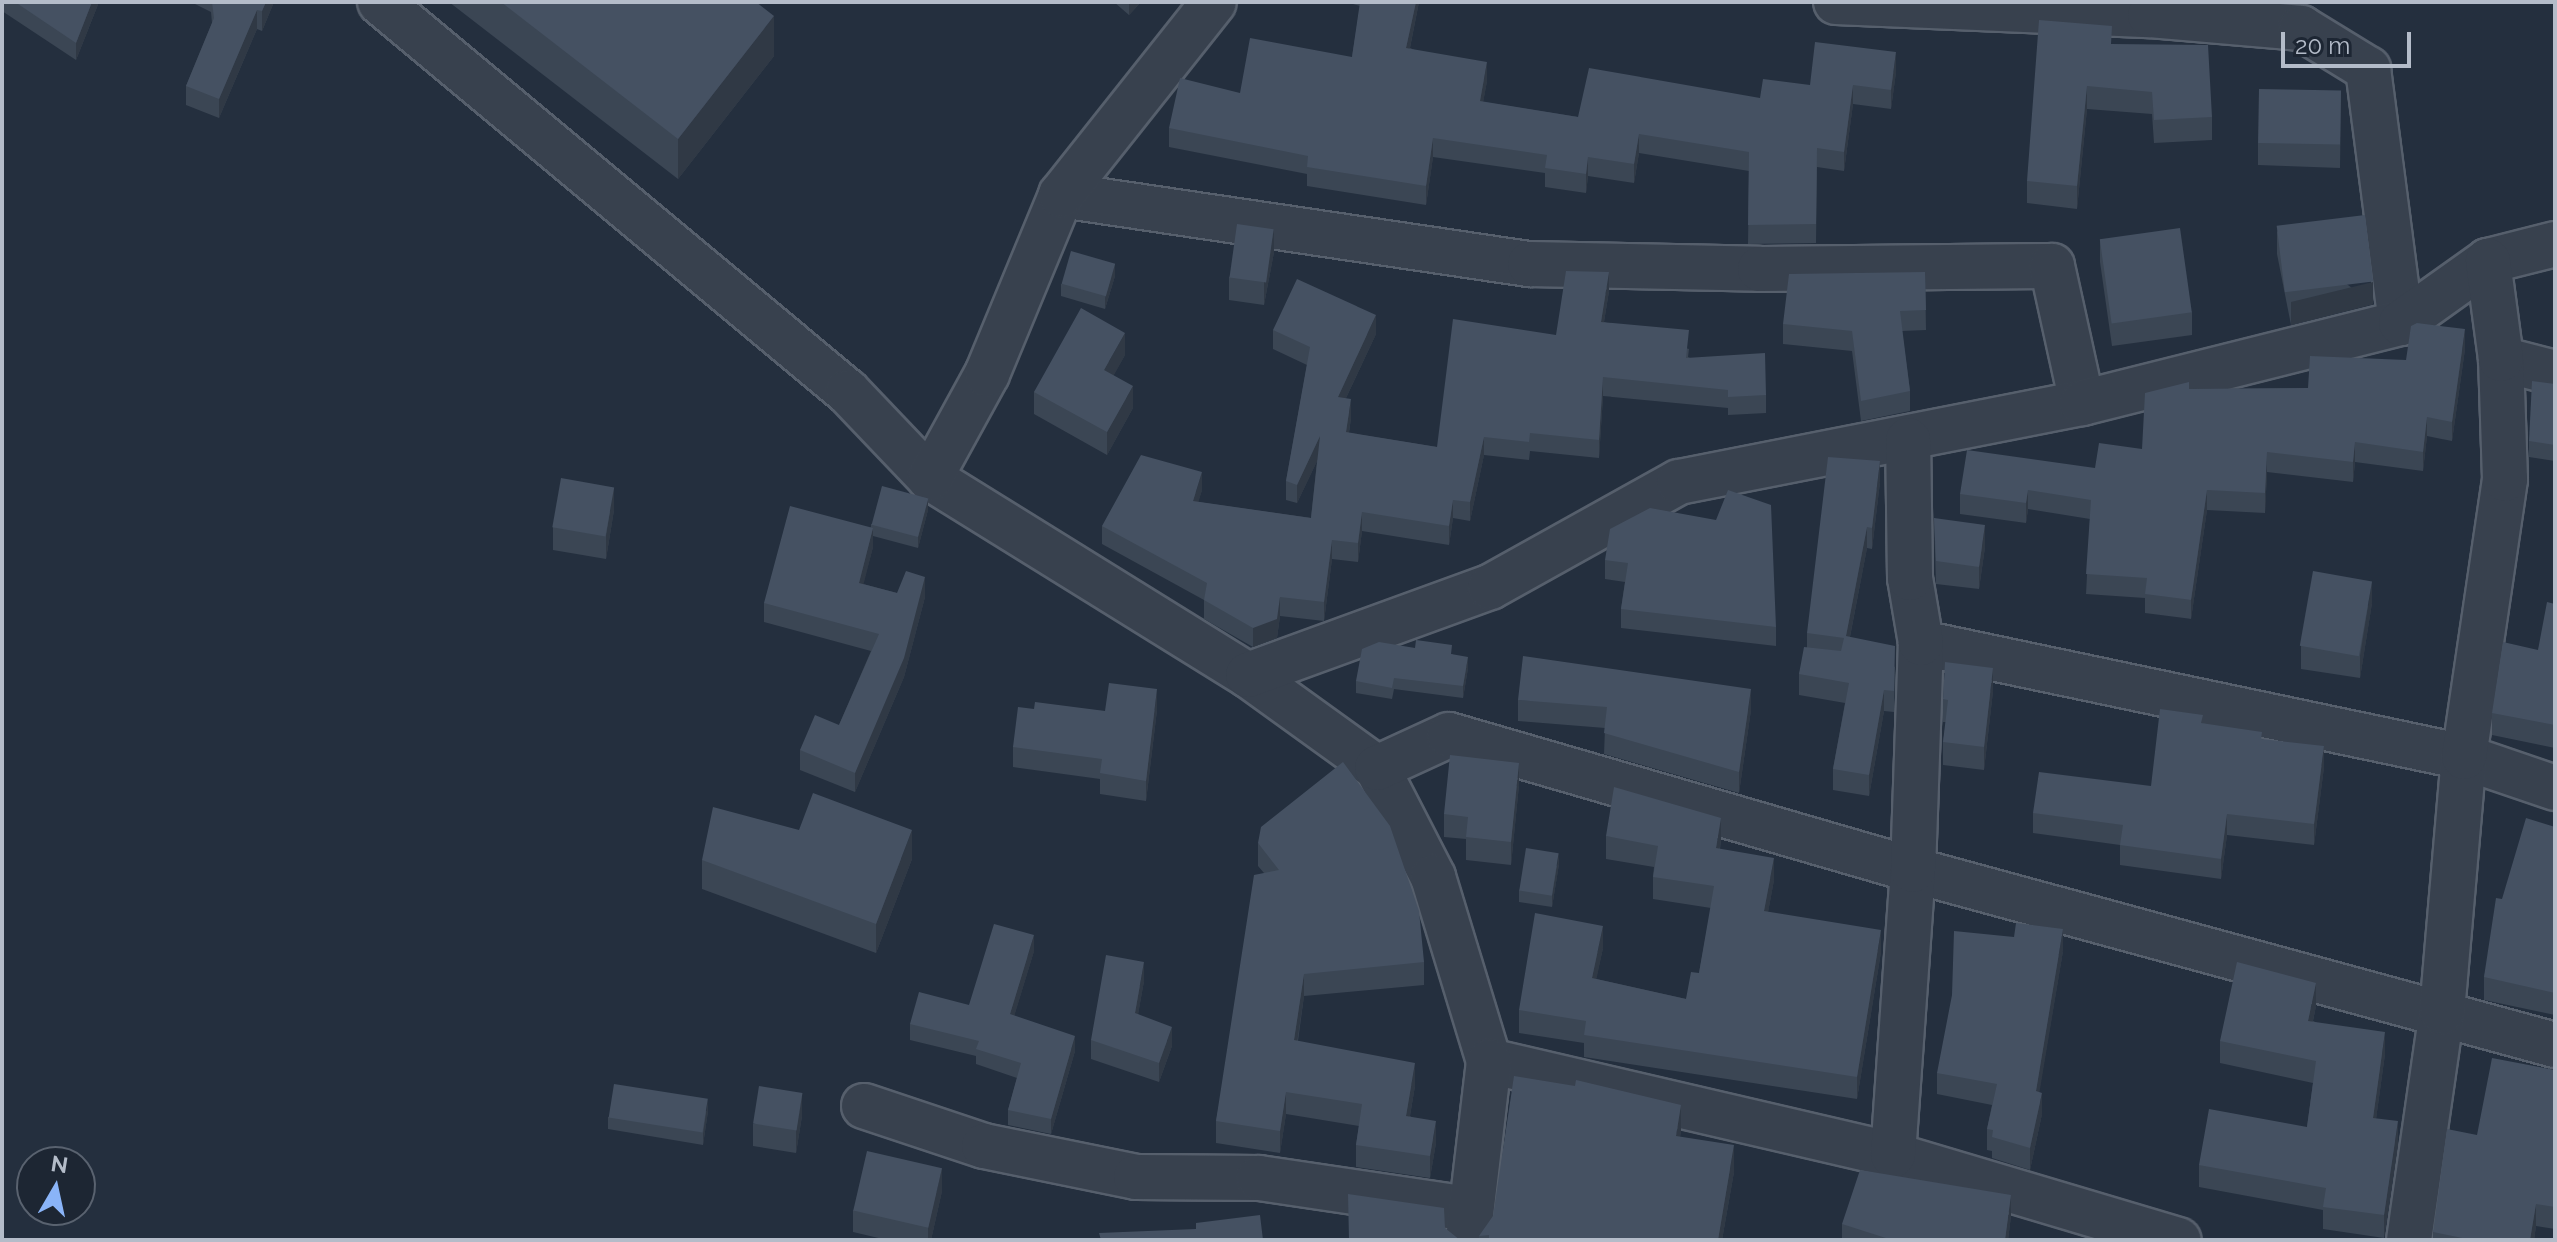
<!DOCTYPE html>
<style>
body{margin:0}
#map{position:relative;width:2557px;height:1242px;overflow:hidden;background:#242f3e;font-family:Raleway,sans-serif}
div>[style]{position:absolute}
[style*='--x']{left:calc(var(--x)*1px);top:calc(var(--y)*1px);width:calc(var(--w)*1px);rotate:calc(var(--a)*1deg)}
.roads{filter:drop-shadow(2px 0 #565f6c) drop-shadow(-2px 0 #565f6c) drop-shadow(0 2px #565f6c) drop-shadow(0 -2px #565f6c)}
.minor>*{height:44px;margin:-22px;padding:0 22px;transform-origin:22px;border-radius:22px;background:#38414e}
.wall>*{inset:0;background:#3b4654}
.shaded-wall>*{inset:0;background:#303945}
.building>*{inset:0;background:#455162;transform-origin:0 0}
span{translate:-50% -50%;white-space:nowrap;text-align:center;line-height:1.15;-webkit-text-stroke:6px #1d2633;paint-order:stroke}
.frame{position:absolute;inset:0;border:4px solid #b4bcc9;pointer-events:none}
.north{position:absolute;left:16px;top:1146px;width:80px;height:80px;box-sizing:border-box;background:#1d2633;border:2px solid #59626f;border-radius:50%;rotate:9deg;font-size:22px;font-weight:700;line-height:32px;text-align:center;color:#b4bcc9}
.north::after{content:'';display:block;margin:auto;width:28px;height:36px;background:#8ab4f8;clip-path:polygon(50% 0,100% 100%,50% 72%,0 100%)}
.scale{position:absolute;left:2281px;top:32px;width:130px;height:36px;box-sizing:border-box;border:4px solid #b4bcc9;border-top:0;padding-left:10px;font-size:24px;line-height:28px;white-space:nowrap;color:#b4bcc9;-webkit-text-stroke:6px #1d2633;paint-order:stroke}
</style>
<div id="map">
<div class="roads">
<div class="minor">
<div style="--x:380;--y:2;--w:609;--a:39.81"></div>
<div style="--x:848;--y:392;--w:119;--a:46.4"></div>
<div style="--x:930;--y:478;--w:374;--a:31.8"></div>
<div style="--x:1248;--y:675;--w:159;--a:35.8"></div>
<div style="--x:1377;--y:768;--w:123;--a:62.8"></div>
<div style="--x:1433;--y:877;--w:192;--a:73.1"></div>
<div style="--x:1489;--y:1061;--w:415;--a:13.1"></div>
<div style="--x:1893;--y:1155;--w:298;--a:16.6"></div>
<div style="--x:1836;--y:2;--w:314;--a:2.4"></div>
<div style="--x:2150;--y:15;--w:152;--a:4.9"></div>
<div style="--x:2301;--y:28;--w:79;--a:31.5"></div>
<div style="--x:2368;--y:69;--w:256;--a:82.6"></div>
<div style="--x:1061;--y:195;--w:474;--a:8.4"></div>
<div style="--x:1530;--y:264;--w:230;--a:1.2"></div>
<div style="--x:1760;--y:269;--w:292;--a:-0.6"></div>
<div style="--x:2052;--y:266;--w:140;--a:77.6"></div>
<div style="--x:2501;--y:359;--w:56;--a:14.5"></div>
<div style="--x:930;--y:478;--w:119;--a:-61.3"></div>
<div style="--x:987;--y:374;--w:194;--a:-67.5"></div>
<div style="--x:1061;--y:195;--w:246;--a:-51.6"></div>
<div style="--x:1921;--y:643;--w:555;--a:11.86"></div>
<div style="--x:2464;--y:757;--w:96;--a:18.8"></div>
<div style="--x:1248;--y:675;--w:258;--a:-20"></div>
<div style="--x:1490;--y:587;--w:216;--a:-29.1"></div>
<div style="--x:1679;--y:482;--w:411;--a:-11.1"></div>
<div style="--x:2082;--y:403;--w:329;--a:-14.1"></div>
<div style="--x:2401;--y:323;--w:107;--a:-35.5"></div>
<div style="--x:2488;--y:261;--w:69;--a:-14.2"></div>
<div style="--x:1377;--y:768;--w:79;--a:-24.6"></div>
<div style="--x:1449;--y:735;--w:483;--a:16.2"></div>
<div style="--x:1913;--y:870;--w:665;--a:15.25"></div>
<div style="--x:864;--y:1106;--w:126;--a:18.4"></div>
<div style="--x:984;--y:1146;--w:155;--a:11.5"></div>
<div style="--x:1136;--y:1177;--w:123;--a:0.5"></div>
<div style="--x:1259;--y:1178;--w:212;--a:8.4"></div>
<div style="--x:1893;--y:1155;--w:286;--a:-86"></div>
<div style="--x:1913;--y:870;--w:227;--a:-88"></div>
<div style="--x:1921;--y:643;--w:66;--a:-99.6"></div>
<div style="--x:1910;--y:578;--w:138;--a:-90.8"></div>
<div style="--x:1468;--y:1240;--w:180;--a:-83.3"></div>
<div style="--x:2409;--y:1240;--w:230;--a:-81.8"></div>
<div style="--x:2442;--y:1012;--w:256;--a:-85.1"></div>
<div style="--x:2464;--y:757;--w:281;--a:-81.6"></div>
<div style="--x:2505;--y:479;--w:120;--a:-91.9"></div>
<div style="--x:2501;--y:359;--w:99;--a:-97.6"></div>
</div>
</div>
<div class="wall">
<div style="clip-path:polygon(2px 2px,99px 2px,76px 60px,2px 11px)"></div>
<div style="clip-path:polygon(191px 2px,274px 2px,262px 31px,257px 29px,219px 118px,186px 105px,186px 86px,212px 23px,211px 12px)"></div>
<div style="clip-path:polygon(449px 2px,756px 2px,774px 56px,678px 179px)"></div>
<div style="clip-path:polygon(1114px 2px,1141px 2px,1129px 15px)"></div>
<div style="clip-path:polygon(1346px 2px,1419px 2px,1410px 48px,1487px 81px,1483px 102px,1578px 117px,1760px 98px,1810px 85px,1896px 72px,1891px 109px,1853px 104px,1844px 171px,1817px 167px,1816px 243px,1748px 244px,1749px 171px,1639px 153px,1634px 183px,1588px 176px,1586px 193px,1545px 187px,1545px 173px,1433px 157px,1426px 205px,1307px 186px,1307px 174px,1169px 147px,1169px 128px,1240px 93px,1352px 57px,1360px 6px)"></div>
<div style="clip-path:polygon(2112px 44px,2212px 117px,2212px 140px,2154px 143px,2152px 114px,2087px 109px,2077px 209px,2027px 203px,2027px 181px)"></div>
<div style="clip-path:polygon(2341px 91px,2340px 168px,2258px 165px,2258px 143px)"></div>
<div style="clip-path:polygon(2277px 231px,2373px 304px,2291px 325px,2277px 254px)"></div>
<div style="clip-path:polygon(2100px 239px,2192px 312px,2192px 335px,2112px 346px,2100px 262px)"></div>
<div style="clip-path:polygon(1274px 252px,1264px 305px,1229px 300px,1229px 277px)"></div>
<div style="clip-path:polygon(1925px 272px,1926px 330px,1902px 331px,1910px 391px,1910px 411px,1861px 421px,1852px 351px,1783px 344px,1783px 324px)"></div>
<div style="clip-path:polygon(1115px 276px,1105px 309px,1061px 296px,1061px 284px)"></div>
<div style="clip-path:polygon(1609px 291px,1604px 322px,1689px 349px,1688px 357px,1766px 395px,1766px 413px,1728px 415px,1728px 408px,1603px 396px,1599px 458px,1530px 451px,1529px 460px,1484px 455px,1470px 521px,1453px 518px,1449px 545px,1362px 531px,1358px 562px,1332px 559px,1324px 621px,1280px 616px,1277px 638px,1253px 647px,1204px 619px,1204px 600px,1102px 544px,1102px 526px,1202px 490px,1198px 502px,1311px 518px,1317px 461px,1297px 503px,1286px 500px,1286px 481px,1307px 365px,1273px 349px,1273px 330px,1376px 334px,1346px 398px,1351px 418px,1349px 433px,1437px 447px,1556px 335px)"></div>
<div style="clip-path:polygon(2465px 349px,2452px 441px,2427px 436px,2423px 471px,2355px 462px,2353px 482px,2267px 472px,2265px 513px,2207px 510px,2191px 619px,2145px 613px,2145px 598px,2086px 594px,2090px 519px,2028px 509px,2026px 523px,1960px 514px,1960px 494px,2095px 468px,2142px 449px,2189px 389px,2308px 388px,2406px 360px)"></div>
<div style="clip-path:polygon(1125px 355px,1113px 376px,1133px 408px,1107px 455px,1034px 414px,1034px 392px)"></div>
<div style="clip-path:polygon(2555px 384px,2555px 461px,2529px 457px,2529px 441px)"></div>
<div style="clip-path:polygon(1880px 482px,1872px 549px,1867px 548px,1850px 637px,1895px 667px,1894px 712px,1884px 711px,1869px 796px,1833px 790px,1833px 769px,1845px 703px,1799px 695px,1799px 674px,1807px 647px,1807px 633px)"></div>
<div style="clip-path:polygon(614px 510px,606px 559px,553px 550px,553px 527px)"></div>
<div style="clip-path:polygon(928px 510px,918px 548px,873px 536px,873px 547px,863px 584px,897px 593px,925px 597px,904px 677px,855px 792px,800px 770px,800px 750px,839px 725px,871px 651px,764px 622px,764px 603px,871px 527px,871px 524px)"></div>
<div style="clip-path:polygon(1934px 518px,1985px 547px,1979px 589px,1936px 584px)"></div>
<div style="clip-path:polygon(1716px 520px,1776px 627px,1776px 646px,1621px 628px,1621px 609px,1625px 582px,1605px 579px,1605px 560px)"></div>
<div style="clip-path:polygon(2372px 603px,2360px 678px,2301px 669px,2301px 646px)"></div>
<div style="clip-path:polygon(2555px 604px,2555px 748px,2492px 735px,2492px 713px,2538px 650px)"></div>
<div style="clip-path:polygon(1452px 654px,1468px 668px,1463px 698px,1394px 689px,1392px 699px,1356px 693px,1356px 681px)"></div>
<div style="clip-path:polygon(1993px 691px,1984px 770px,1943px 765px,1943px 742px,1946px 722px,1943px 722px,1943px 699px)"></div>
<div style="clip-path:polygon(1518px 700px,1751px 710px,1739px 793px,1604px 754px,1605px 728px,1518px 721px)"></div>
<div style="clip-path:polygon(1034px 709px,1105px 711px,1157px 710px,1146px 801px,1100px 794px,1100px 779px,1013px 767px,1013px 747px)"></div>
<div style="clip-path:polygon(2203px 723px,2262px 739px,2324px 767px,2314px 845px,2227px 835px,2221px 879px,2120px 865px,2120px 845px,2033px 833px,2033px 813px,2151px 786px)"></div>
<div style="clip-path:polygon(1519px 785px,1511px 865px,1466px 860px,1466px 839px,1444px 837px,1444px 814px)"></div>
<div style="clip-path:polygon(2555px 827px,2555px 1015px,2484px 1000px,2484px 977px,2502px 899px)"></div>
<div style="clip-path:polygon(1606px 836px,1721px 840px,1720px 849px,1774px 880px,1768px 912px,1881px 952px,1857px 1099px,1584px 1057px,1584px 1043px,1519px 1033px,1519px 1010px,1603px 948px,1596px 979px,1686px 999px,1699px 973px,1711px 908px,1653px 899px,1653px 877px,1654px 867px,1606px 859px)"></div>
<div style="clip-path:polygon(1258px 843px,1424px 962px,1424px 985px,1304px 996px,1298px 1041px,1415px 1086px,1410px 1116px,1436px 1143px,1430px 1178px,1356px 1167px,1356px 1145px,1359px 1126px,1286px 1114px,1280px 1153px,1216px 1143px,1216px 1121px,1264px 873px,1258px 866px)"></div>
<div style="clip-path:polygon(912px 859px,876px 953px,702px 889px,702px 860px)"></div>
<div style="clip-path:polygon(1559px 864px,1552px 907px,1519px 902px,1519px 890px)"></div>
<div style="clip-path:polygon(1034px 951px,1014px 1016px,1075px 1051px,1051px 1134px,1008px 1125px,1008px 1110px,1017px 1078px,976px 1064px,976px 1056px,910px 1040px,910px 1024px,969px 1005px)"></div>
<div style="clip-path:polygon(2063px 951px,2039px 1092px,2042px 1114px,2030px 1170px,1992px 1158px,1992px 1151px,1987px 1150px,1987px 1129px,1992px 1105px,1937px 1094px,1937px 1073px)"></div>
<div style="clip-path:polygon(1144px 981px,1138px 1014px,1172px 1046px,1159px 1082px,1091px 1059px,1091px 1040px)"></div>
<div style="clip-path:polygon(2316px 1006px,2313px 1021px,2385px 1054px,2376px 1119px,2398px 1144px,2384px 1238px,2323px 1229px,2323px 1210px,2199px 1187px,2199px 1165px,2307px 1127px,2313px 1083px,2220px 1063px,2220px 1041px)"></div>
<div style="clip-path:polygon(2555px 1070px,2555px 1229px,2536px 1226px,2534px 1240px,2433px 1240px,2433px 1232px,2477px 1135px)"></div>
<div style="clip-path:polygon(708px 1111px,703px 1145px,608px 1129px,608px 1117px)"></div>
<div style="clip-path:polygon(802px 1116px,796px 1153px,753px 1146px,753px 1124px)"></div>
<div style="clip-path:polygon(1681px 1131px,1680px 1137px,1734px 1172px,1722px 1240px,1479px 1240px,1479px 1236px)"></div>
<div style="clip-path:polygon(942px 1191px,931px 1240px,887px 1240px,853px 1232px,853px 1210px)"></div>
<div style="clip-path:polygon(2011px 1216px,2008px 1240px,1842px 1240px,1842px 1224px)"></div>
</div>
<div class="shaded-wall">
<div style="clip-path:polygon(92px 2px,99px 2px,76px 60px,76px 43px)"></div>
<div style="clip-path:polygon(266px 2px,274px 2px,262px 31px,262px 11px)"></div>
<div style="clip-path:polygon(1129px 2px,1141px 2px,1129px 15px)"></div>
<div style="clip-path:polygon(1416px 2px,1419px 2px,1406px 67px,1406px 48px)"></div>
<div style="clip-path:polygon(257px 10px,257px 29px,219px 118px,219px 99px)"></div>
<div style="clip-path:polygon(774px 16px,774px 56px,678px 179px,678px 139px)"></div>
<div style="clip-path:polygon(1896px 52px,1896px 72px,1891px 109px,1891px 90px)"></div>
<div style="clip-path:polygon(1487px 62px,1487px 81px,1480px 120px,1480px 101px)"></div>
<div style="clip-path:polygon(1853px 85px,1853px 104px,1844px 171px,1844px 152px)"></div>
<div style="clip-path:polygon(2087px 86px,2087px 109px,2077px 209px,2077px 186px)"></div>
<div style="clip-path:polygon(1639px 134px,1639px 153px,1634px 183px,1634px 164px)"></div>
<div style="clip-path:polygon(1433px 138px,1433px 157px,1426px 205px,1426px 186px)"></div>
<div style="clip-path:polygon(1588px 157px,1588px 176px,1586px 193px,1586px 174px)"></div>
<div style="clip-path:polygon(1274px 229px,1274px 252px,1264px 305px,1264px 283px)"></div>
<div style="clip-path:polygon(1115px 264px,1115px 276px,1105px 309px,1105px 298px)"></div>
<div style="clip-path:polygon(1609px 272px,1609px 291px,1601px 340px,1601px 322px)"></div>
<div style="clip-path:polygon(2373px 282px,2373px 304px,2291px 325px,2291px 302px)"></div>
<div style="clip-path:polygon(1376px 315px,1376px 334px,1338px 415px,1338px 397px)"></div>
<div style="clip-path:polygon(2465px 329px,2465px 349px,2452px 441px,2452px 422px)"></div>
<div style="clip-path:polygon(1125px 333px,1125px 355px,1104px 393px,1104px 370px)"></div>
<div style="clip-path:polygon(1603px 377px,1603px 396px,1599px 458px,1599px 440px)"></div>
<div style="clip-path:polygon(1133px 386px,1133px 408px,1107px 455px,1107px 432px)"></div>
<div style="clip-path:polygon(1351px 399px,1351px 418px,1346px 451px,1346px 432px)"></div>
<div style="clip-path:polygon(2427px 417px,2427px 436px,2423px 471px,2423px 452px)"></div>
<div style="clip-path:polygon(1320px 436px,1320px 455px,1297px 503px,1297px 485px)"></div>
<div style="clip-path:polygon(1484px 437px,1484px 455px,1470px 521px,1470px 502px)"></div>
<div style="clip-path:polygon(2355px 442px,2355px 462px,2353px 482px,2353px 462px)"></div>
<div style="clip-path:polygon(2267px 452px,2267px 472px,2265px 513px,2265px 493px)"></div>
<div style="clip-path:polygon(1880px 461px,1880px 482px,1872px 549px,1872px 528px)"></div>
<div style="clip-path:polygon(1202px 472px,1202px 490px,1193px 520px,1193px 501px)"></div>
<div style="clip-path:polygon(614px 487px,614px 510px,606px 559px,606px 536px)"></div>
<div style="clip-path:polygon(2028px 490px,2028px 509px,2026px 523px,2026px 503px)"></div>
<div style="clip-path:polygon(2207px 490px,2207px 510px,2191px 619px,2191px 600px)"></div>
<div style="clip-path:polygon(928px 498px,928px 510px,918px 548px,918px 537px)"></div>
<div style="clip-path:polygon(1453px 500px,1453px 518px,1449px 545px,1449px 526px)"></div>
<div style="clip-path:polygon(1362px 512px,1362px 531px,1358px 562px,1358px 543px)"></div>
<div style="clip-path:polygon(1985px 525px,1985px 547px,1979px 589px,1979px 567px)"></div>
<div style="clip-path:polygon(1867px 527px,1867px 548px,1846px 657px,1846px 636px)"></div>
<div style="clip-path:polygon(873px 528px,873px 547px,859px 602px,859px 583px)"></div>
<div style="clip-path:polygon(1332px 540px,1332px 559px,1324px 621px,1324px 602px)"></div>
<div style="clip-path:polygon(925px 577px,925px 597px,904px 677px,855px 792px,855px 773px)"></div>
<div style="clip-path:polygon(2372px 581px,2372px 603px,2360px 678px,2360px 656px)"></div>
<div style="clip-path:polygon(1280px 597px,1280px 616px,1277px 638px,1253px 647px,1253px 628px)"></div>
<div style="clip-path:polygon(1468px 657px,1468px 668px,1463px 698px,1463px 686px)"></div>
<div style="clip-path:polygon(1993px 668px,1993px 691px,1984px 770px,1984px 747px)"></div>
<div style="clip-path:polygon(1157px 689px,1157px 710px,1146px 801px,1146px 781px)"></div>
<div style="clip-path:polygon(1751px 689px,1751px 710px,1739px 793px,1739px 772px)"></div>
<div style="clip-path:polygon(1884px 690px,1884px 711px,1869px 796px,1869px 775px)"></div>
<div style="clip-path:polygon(2324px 746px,2324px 767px,2314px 845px,2314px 824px)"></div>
<div style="clip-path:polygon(1519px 763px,1519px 785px,1511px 865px,1511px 842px)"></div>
<div style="clip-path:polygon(2227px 814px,2227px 835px,2221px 879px,2221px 859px)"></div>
<div style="clip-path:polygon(1721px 818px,1721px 840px,1716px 870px,1716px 848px)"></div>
<div style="clip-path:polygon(912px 830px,912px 859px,876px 953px,876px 924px)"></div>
<div style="clip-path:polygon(1559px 853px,1559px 864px,1552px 907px,1552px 896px)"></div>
<div style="clip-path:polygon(1774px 858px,1774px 880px,1764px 934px,1764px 911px)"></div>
<div style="clip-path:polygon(1603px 926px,1603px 948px,1592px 1000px,1592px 978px)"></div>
<div style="clip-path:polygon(2063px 929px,2063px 951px,2036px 1113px,2036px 1091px)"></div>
<div style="clip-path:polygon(1881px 930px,1881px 952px,1857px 1099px,1857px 1077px)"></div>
<div style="clip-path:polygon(1034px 935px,1034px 951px,1010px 1030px,1010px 1014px)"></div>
<div style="clip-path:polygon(1144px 962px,1144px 981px,1135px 1032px,1135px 1013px)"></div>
<div style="clip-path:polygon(1304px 974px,1304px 996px,1294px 1063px,1294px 1040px)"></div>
<div style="clip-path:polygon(2316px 983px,2316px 1006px,2308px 1043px,2308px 1021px)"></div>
<div style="clip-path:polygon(1172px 1027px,1172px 1046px,1159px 1082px,1159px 1063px)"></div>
<div style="clip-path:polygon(2385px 1032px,2385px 1054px,2373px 1141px,2373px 1118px)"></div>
<div style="clip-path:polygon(1075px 1036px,1075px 1051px,1051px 1134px,1051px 1119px)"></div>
<div style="clip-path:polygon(1415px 1063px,1415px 1086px,1406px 1138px,1406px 1116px)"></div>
<div style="clip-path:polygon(1286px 1092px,1286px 1114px,1280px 1153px,1280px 1131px)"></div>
<div style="clip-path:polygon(802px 1093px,802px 1116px,796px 1153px,796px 1131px)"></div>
<div style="clip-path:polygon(2042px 1093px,2042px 1114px,2030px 1170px,2030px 1148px)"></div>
<div style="clip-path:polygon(708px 1099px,708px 1111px,703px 1145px,703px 1134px)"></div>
<div style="clip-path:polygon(1681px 1105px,1681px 1131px,1676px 1163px,1676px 1136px)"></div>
<div style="clip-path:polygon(1436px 1121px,1436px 1143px,1430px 1178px,1430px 1156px)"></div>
<div style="clip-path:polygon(2398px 1121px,2398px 1144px,2384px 1238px,2384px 1215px)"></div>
<div style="clip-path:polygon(1734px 1145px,1734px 1172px,1722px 1240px,1718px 1240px)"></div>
<div style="clip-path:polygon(942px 1168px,942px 1191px,931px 1240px,928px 1240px,928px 1227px)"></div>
<div style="clip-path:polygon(2011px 1195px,2011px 1216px,2008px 1240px,2005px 1240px)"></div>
<div style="clip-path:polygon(2536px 1204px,2536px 1226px,2534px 1240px,2530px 1240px)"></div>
</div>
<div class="building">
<div style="clip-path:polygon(15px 2px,92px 2px,76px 43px)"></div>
<div style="clip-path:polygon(212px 2px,266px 2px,262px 11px,257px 10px,219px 99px,186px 86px,214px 18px)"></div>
<div style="clip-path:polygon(501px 2px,756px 2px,774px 16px,678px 139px)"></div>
<div style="clip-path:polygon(1360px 2px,1416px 2px,1406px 48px,1487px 62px,1480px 101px,1578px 117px,1589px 68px,1760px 98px,1763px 79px,1810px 85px,1815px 42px,1896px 52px,1891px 90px,1853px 85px,1844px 152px,1817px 148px,1816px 224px,1748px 225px,1749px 152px,1639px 134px,1634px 164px,1588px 157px,1586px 174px,1545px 168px,1547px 155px,1433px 138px,1426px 186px,1307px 167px,1308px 156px,1169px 128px,1180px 78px,1240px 93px,1250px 38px,1352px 57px)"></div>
<div style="clip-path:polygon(2039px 20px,2112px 26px,2111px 44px,2208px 45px,2212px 117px,2154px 120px,2152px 92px,2087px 86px,2077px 186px,2027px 181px)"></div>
<div style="left:2259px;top:89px;width:82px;height:54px;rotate:1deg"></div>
<div style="left:2365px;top:215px;width:67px;height:89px;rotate:83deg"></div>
<div style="left:1237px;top:224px;width:37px;height:54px;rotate:8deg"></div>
<div style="left:2180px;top:228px;width:85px;height:81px;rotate:82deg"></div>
<div style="left:1071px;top:251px;width:46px;height:34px;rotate:16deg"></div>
<div style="clip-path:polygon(1566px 271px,1609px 272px,1601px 322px,1689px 330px,1686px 358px,1765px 353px,1766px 395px,1728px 397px,1728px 390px,1603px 377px,1599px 440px,1530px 433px,1529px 442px,1484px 437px,1470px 502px,1453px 500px,1449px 526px,1362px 512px,1358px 543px,1332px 540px,1324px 602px,1280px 597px,1277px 619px,1253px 628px,1204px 600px,1207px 583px,1102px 526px,1141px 455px,1202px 472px,1193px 501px,1311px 518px,1320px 436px,1297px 485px,1286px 481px,1310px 347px,1273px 330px,1297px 279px,1376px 315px,1338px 397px,1351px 399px,1346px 432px,1437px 447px,1453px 319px,1556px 335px)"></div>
<div style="clip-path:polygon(1925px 272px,1926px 310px,1900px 311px,1910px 391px,1861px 401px,1852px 331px,1783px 324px,1789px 274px)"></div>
<div style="clip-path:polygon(1081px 308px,1125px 333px,1104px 370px,1133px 386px,1107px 432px,1034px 392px)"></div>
<div style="clip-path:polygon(2417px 323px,2465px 329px,2452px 422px,2427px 417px,2423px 452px,2355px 442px,2353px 462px,2267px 452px,2265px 493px,2207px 490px,2191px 600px,2145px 594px,2147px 578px,2086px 574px,2091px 500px,2028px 490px,2026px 503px,1960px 494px,1967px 450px,2095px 468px,2099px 443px,2142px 449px,2145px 393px,2189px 382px,2189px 389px,2308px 388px,2310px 356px,2406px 360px,2411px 326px)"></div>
<div style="clip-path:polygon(2532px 381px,2555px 384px,2555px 445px,2529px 441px)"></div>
<div style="clip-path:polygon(1828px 457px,1880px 461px,1872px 528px,1867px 527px,1846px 636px,1895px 646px,1894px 691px,1884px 690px,1869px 775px,1833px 769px,1849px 683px,1799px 674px,1804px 647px,1841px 651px,1844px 638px,1807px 633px)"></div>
<div style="left:561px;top:478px;width:54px;height:50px;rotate:10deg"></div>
<div style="left:882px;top:486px;width:48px;height:40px;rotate:15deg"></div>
<div style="clip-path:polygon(1728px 490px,1771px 505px,1776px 627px,1621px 609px,1628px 563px,1605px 560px,1610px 529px,1650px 508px,1716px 520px)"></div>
<div style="clip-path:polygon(790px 506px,873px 528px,859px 583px,897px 593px,906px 571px,925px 577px,904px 658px,855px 773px,800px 750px,815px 715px,839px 725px,879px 634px,764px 603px)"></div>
<div style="clip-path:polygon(1934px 518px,1985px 525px,1979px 567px,1936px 561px)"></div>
<div style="left:2313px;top:571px;width:60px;height:76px;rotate:10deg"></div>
<div style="clip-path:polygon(2547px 602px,2555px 604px,2555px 725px,2492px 713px,2503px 642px,2538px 650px)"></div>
<div style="clip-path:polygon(1416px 640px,1452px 645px,1451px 654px,1468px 657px,1463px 686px,1394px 678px,1392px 688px,1356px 681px,1362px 649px,1379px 642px,1415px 648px)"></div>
<div style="clip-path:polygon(1523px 656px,1751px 689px,1739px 772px,1604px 733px,1607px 707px,1518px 700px)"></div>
<div style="clip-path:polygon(1945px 662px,1993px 668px,1984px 747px,1943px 742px,1948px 700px,1943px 699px)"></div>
<div style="clip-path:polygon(1109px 683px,1157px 689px,1146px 781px,1100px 773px,1102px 759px,1013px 747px,1018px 707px,1034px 709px,1035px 702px,1105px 711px)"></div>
<div style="clip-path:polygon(2160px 709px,2203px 715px,2201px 723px,2262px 732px,2261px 739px,2324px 746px,2314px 824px,2227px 814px,2221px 859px,2120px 845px,2123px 825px,2033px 813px,2039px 772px,2151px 786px)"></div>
<div style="clip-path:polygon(1450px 755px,1519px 763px,1511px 842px,1466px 837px,1468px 817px,1444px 814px)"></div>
<div style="clip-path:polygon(1343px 762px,1390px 826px,1419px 911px,1424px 962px,1304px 974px,1294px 1040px,1415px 1063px,1406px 1116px,1436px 1121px,1430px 1156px,1356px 1145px,1362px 1104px,1286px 1092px,1280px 1131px,1216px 1121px,1254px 875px,1279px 870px,1258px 843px,1261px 827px)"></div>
<div style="clip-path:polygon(1614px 787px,1721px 818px,1716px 848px,1774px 858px,1764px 911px,1881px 930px,1857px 1077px,1584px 1035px,1586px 1021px,1519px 1010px,1535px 913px,1603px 926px,1592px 978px,1686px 999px,1691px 972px,1699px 973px,1714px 886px,1653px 877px,1658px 846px,1606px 836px)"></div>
<div style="clip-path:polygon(813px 793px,912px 830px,876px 924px,702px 860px,713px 807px,799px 830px)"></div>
<div style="clip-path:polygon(2526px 818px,2555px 827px,2555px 993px,2484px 977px,2496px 898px,2502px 899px)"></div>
<div style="left:1526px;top:848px;width:33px;height:43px;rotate:9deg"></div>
<div style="clip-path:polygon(2016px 923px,2063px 929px,2036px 1091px,2042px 1093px,2030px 1148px,1992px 1137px,1993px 1130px,1987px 1129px,1997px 1084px,1937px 1073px,1952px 995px,1954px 931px,2014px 937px)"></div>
<div style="clip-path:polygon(994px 924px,1034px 935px,1010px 1014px,1075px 1036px,1051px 1119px,1008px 1110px,1021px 1063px,976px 1049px,979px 1041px,910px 1024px,919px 992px,969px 1005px)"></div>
<div style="clip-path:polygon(1106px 955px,1144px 962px,1135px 1013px,1172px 1027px,1159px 1063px,1091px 1040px)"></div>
<div style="clip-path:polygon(2237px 962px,2316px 983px,2308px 1021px,2385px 1032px,2373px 1118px,2398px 1121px,2384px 1215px,2323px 1207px,2326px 1188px,2199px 1165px,2209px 1109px,2307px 1127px,2316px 1061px,2220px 1041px)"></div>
<div style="clip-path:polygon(2492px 1058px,2555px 1070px,2555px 1207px,2536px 1204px,2530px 1240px,2472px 1240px,2433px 1232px,2447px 1129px,2477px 1135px)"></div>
<div style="clip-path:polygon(1514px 1076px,1575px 1086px,1576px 1080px,1681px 1105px,1676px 1136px,1734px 1145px,1718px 1240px,1489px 1240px,1489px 1235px,1479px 1236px,1493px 1216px)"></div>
<div style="left:614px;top:1084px;width:95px;height:34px;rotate:9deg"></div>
<div style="left:759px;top:1086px;width:44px;height:38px;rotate:9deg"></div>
<div style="left:867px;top:1151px;width:77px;height:61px;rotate:13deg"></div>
<div style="clip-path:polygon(1860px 1170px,2011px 1195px,2005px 1240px,1892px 1240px,1842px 1224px)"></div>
<div style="clip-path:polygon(1348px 1194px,1444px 1208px,1445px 1228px,1460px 1240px,1349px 1240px)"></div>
<div style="clip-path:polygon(1260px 1215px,1263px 1240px,1101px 1240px,1099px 1233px,1196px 1229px,1196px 1223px)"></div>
</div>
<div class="frame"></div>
<div class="north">N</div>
<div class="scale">20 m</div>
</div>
